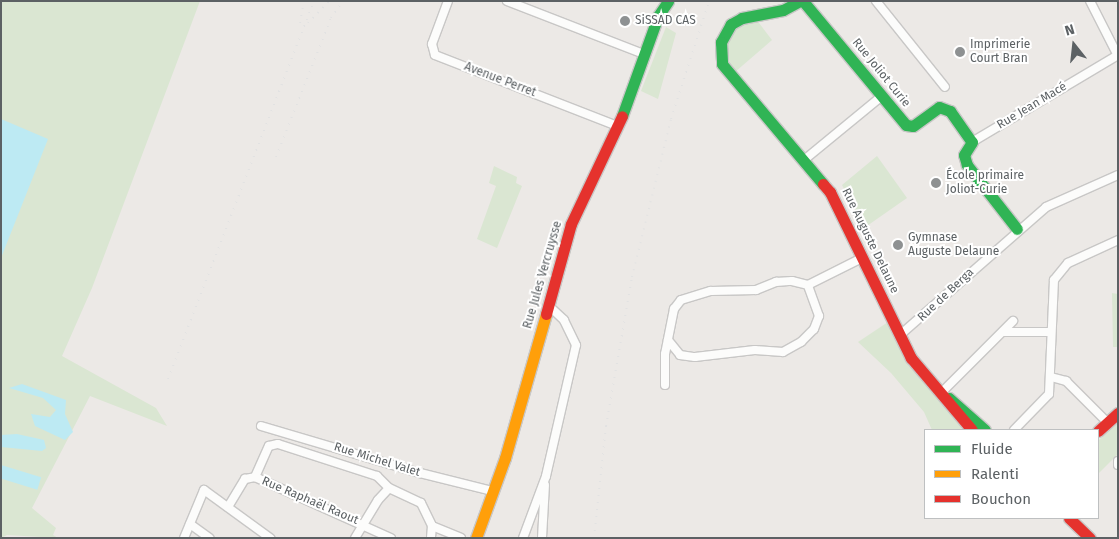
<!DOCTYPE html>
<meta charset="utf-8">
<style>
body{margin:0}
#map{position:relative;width:1119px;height:539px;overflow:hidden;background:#ece9e6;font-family:"Fira Sans",sans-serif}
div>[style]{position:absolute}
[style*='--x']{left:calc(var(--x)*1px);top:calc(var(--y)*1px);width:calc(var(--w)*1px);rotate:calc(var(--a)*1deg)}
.green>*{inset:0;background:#dae6d2}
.water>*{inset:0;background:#bdeaf3;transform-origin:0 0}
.roads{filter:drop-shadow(1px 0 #c8c7c6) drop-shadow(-1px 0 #c8c7c6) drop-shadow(0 1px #c8c7c6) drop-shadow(0 -1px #c8c7c6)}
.street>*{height:8px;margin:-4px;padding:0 4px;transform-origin:4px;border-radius:4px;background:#fcfcfb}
.fast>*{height:11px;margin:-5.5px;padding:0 5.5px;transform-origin:5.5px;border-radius:5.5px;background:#30b455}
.slow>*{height:11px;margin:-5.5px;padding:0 5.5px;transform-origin:5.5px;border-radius:5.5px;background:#ff9f0a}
.jam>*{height:11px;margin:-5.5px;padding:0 5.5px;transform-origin:5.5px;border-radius:5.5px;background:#e5322d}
.rail>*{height:2px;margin-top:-1px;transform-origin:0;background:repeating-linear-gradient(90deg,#e2e2e2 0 1px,transparent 0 7px)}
.dots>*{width:14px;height:14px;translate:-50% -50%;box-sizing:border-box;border:2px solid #fff;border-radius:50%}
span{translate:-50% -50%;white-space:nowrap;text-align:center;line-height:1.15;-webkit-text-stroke:4px #fff;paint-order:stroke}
.poi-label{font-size:12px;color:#5c6164}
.left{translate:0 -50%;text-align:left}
.street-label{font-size:12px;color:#5c6164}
.frame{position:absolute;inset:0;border:2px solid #5c6164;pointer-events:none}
.legend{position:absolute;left:924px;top:429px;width:175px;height:90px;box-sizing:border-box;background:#fff;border:1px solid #bec0c1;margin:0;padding:6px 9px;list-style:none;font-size:15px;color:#5c6164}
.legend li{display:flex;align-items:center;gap:10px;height:25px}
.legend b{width:25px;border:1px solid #bec0c1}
.north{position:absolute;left:1049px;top:20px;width:50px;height:50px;-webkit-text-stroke:4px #fff;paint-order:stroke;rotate:344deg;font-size:14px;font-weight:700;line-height:20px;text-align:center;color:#5c6164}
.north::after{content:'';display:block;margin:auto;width:18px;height:22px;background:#5c6164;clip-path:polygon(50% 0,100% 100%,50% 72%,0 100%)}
</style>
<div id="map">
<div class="green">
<div style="clip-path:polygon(1px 1px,200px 1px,92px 288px,62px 356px,156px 408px,167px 426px,90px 396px,32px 508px,56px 528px,53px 535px,58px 538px,7px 535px,1px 538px)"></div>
<div style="clip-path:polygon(756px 19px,772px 40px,735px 72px,723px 51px,727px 35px,736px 25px)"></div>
<div style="clip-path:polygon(666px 27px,676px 33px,658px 99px,641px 91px)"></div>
<div style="clip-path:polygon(877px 156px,907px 198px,864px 228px,842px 185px)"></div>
<div style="clip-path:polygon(494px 166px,517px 177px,516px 183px,522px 186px,497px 248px,477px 239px,496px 186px,489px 183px)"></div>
<div style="clip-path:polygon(1112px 293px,1118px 294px,1118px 347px,1113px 347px)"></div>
<div style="clip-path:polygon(888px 322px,914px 371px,963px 425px,961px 430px,932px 430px,924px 412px,891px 373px,858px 342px)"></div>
<div style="clip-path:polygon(1118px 421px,1118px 454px,1098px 474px,1098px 441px)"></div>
</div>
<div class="water">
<div style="clip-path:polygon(1px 119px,48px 139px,1px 258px)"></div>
<div style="clip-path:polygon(22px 384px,66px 400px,65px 414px,73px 432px,65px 440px,35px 426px,31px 414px,50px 417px,56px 410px,43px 398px,9px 388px)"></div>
<div style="clip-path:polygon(17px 434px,44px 440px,46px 448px,42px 451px,1px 447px,1px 435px)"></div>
<div style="left:1px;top:465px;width:42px;height:13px;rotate:17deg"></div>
</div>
<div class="roads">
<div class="street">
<div style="--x:448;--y:1;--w:46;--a:110.4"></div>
<div style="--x:432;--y:44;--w:11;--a:75"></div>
<div style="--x:435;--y:55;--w:195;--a:21.3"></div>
<div style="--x:507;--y:1;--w:149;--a:21.2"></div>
<div style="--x:876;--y:1;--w:110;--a:51.3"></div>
<div style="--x:1090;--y:1;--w:62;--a:63"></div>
<div style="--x:972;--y:142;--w:170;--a:-30.8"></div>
<div style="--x:804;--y:160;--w:101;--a:-39.4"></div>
<div style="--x:1003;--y:332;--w:48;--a:0"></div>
<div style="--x:900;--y:335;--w:194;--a:-41.2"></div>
<div style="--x:1046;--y:207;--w:79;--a:-24"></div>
<div style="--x:668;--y:340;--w:19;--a:51"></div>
<div style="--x:680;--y:355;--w:15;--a:8"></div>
<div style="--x:695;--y:357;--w:60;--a:-6.7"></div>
<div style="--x:755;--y:350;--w:28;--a:4"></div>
<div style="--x:783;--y:352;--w:21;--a:-29"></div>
<div style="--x:801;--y:342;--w:18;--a:-45"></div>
<div style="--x:814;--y:329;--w:14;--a:-69"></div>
<div style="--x:819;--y:316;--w:33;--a:-110"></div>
<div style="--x:1051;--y:377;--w:16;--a:15"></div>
<div style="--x:1066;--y:381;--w:58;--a:45"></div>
<div style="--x:665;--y:385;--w:31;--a:-90"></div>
<div style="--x:665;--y:354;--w:46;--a:-78.7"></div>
<div style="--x:674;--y:309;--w:11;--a:-52"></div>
<div style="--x:681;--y:300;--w:31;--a:-17"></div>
<div style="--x:711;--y:291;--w:45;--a:-1.3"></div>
<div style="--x:756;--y:290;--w:22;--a:-22"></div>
<div style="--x:776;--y:282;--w:16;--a:-4"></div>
<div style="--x:792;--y:281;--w:16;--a:14"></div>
<div style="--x:808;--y:285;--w:60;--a:-26.6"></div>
<div style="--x:941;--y:393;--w:102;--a:-45"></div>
<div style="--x:261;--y:426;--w:166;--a:16.5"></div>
<div style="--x:420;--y:473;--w:75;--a:13.9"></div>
<div style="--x:1014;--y:430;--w:50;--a:-45.8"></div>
<div style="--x:1049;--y:394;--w:114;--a:-87.5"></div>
<div style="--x:1054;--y:280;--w:22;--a:-51"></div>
<div style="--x:1068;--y:263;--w:55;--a:-24.7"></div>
<div style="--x:1118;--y:461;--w:4;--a:90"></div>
<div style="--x:255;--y:477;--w:34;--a:-66"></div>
<div style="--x:269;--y:446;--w:9;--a:-13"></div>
<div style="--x:278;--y:444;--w:104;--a:17.9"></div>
<div style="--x:377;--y:476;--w:17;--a:45"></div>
<div style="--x:389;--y:488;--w:35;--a:25"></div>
<div style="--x:421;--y:503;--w:25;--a:64"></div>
<div style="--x:432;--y:526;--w:12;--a:95"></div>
<div style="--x:228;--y:507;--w:33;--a:-59"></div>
<div style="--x:245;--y:479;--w:10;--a:-11"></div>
<div style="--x:255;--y:477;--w:149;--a:24.2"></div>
<div style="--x:190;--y:524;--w:24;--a:36"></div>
<div style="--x:432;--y:526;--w:31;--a:22"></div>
<div style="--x:184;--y:538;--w:52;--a:-67.4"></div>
<div style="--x:204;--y:490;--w:82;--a:36"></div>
<div style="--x:355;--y:538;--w:44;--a:-58.8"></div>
<div style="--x:378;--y:500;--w:16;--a:-47"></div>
<div style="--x:523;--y:538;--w:66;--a:-69.6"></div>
<div style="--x:546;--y:476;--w:134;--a:-77.1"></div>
<div style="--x:576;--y:345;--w:28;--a:-116"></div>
<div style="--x:564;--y:320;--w:21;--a:-137"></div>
<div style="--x:542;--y:538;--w:53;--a:-86.8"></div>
</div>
<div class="fast">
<div style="--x:800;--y:1;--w:19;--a:152"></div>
<div style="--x:783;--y:10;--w:42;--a:169"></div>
<div style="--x:742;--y:18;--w:13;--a:151"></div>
<div style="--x:731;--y:24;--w:21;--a:119"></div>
<div style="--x:721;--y:42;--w:22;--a:87"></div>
<div style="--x:722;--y:64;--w:157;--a:49.9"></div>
<div style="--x:803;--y:1;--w:161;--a:50.3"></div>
<div style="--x:906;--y:125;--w:7;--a:8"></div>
<div style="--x:913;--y:126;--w:32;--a:-36"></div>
<div style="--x:939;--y:107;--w:12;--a:20"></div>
<div style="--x:950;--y:111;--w:38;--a:55"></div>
<div style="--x:972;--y:142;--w:15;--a:122"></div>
<div style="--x:964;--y:155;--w:10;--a:73"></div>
<div style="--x:967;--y:165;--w:81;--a:52"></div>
<div style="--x:622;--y:116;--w:106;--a:-70.2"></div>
<div style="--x:658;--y:16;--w:18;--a:-56"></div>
<div style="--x:949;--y:398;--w:48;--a:41.6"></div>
</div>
<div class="slow">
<div style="--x:476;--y:538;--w:85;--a:-70.1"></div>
<div style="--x:505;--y:458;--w:150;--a:-74.1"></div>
</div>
<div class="jam">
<div style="--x:823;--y:184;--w:11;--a:49"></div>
<div style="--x:830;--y:192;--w:185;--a:64"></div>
<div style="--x:911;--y:358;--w:94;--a:49.7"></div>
<div style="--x:546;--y:314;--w:93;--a:-74.5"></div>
<div style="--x:571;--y:224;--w:119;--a:-64.7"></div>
<div style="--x:1098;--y:431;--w:27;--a:-42"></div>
<div style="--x:1069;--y:518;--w:29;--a:44"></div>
</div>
</div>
<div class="rail">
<div style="--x:300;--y:23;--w:22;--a:-80"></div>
<div style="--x:308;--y:23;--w:30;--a:-46"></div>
<div style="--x:276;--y:157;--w:149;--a:-68.4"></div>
<div style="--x:331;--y:18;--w:21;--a:-55"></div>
<div style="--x:168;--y:379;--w:405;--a:-68.9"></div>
<div style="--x:594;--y:538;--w:113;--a:-83.9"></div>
<div style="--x:606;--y:426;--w:151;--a:-80.1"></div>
<div style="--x:632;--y:277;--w:163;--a:-76.1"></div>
<div style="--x:671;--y:119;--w:124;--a:-72.1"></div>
</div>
<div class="dots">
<div style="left:625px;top:21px;background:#8e9192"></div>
<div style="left:960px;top:52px;background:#8e9192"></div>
<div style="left:936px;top:183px;background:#8e9192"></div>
<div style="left:898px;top:245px;background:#8e9192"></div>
</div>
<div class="poi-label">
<span class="left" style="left:635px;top:21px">SiSSAD CAS</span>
<span class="left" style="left:970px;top:52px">Imprimerie<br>Court Bran</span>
<span class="left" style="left:946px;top:183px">École primaire<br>Joliot-Curie</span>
<span class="left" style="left:908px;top:245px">Gymnase<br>Auguste Delaune</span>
</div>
<div class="street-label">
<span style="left:881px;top:73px;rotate:51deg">Rue Joliot Curie</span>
<span style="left:500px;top:80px;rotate:21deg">Avenue Perret</span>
<span style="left:1032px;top:106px;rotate:-31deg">Rue Jean Macé</span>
<span style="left:870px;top:241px;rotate:64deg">Rue Auguste Delaune</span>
<span style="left:543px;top:275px;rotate:-74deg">Rue Jules Vercruysse</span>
<span style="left:946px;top:295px;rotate:-43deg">Rue de Berga</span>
<span style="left:377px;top:460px;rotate:17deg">Rue Michel Valet</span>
<span style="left:310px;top:501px;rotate:23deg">Rue Raphaël Raout</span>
</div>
<div class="frame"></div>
<ul class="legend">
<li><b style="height:6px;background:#30b455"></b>Fluide</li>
<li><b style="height:6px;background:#ff9f0a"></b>Ralenti</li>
<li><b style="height:6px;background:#e5322d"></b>Bouchon</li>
</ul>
<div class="north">N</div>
</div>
